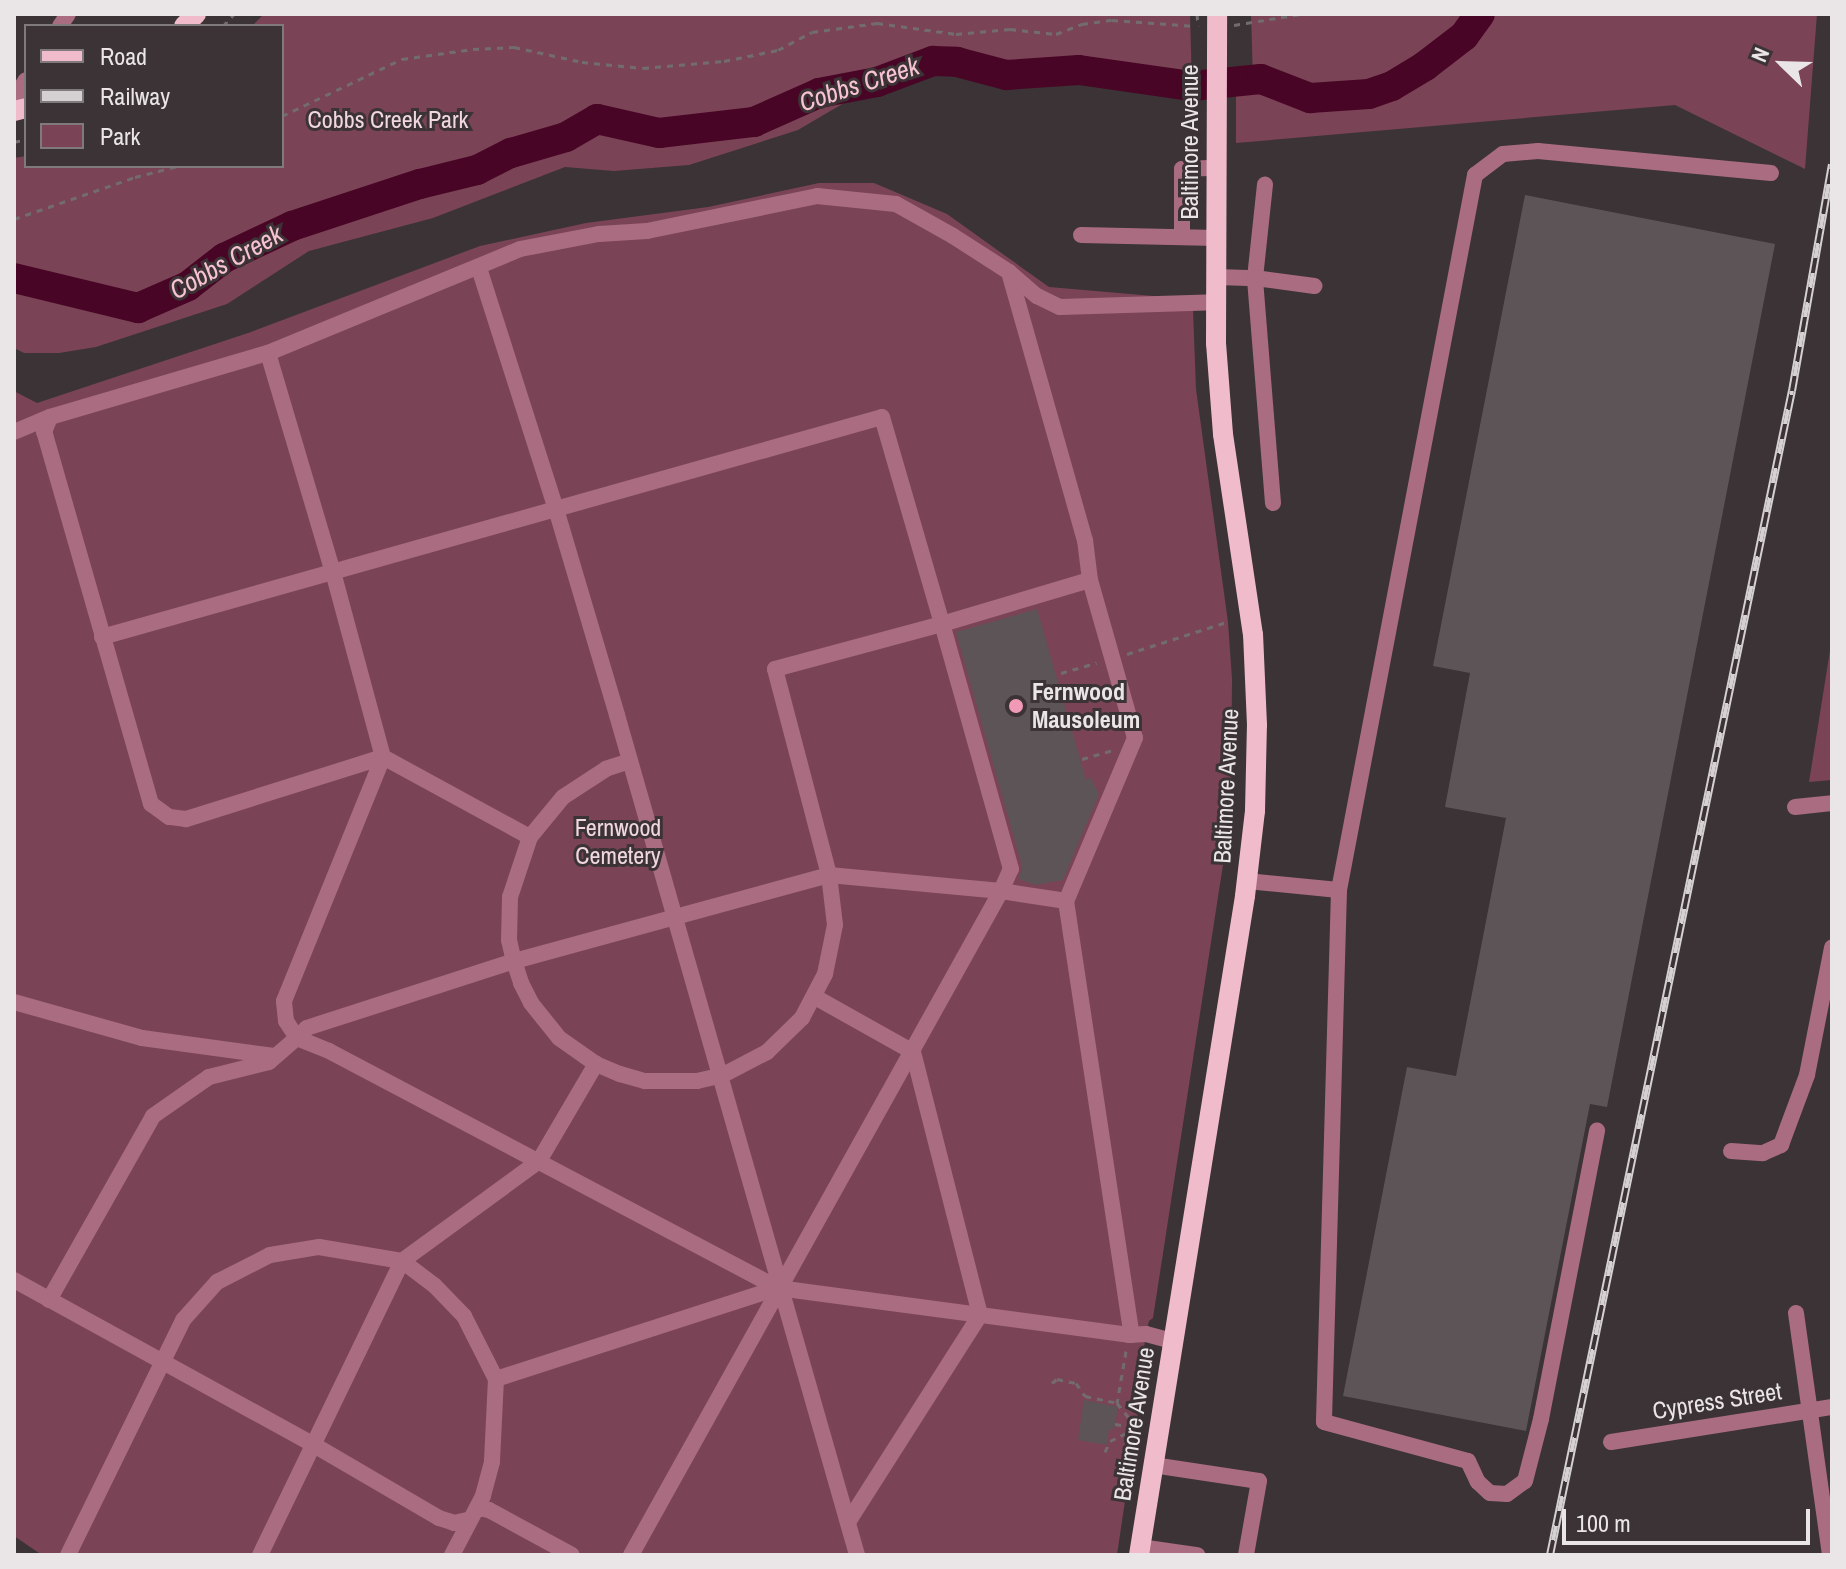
<!DOCTYPE html>
<style>
body{margin:0}
#map{position:relative;width:1846px;height:1569px;overflow:hidden;background:#3b3335;font-family:"Archivo Narrow",sans-serif}
div>[style]{position:absolute}
[style*='--x']{left:calc(var(--x)*1px);top:calc(var(--y)*1px);width:calc(var(--w)*1px);rotate:calc(var(--a)*1deg)}
.green>*{inset:0;background:#7a4456}
.river>*{height:30px;margin:-15px;padding:0 15px;transform-origin:15px;border-radius:15px;background:#490525}
.building>*{inset:0;background:#5d5457}
.path>*{height:3px;margin-top:-1.5px;transform-origin:0;background:repeating-linear-gradient(90deg,#736c6e 0 6px,transparent 0 12px)}
.minor>*{height:16px;margin:-8px;padding:0 8px;transform-origin:8px;border-radius:8px;background:#aa6c80}
.major>*{height:20px;margin:-10px;padding:0 10px;transform-origin:10px;border-radius:10px;background:#f0bccb}
.rail>*{height:8px;margin-top:-4px;transform-origin:0;background:repeating-linear-gradient(90deg,#3b3335 0 15px,#d5d0d1 0 30px);box-sizing:border-box;border-block:2px solid #d5d0d1}
.dots>*{width:22px;height:22px;translate:-50% -50%;box-sizing:border-box;border:4px solid #3b3335;border-radius:50%}
span{translate:-50% -50%;white-space:nowrap;text-align:center;line-height:1.15;-webkit-text-stroke:6px #3b3335;paint-order:stroke}
.park-label{font-size:24px;color:#f1d7de}
.street-label{font-size:24px;color:#eae5e6}
.poi-label{font-size:24px;color:#eae5e6;font-weight:700}
.left{translate:0 -50%;text-align:left}
.water-label{font-size:26px;color:#f7c3d2;font-style:italic}
.frame{position:absolute;inset:0;border:16px solid #eae5e6;pointer-events:none}
.legend{position:absolute;left:24px;top:24px;width:260px;height:144px;box-sizing:border-box;background:#3b3335;border:2px solid #817a7c;margin:0;padding:10px 14px;list-style:none;font-size:24px;color:#eae5e6}
.legend li{display:flex;align-items:center;gap:16px;height:40px}
.legend b{width:40px;border:2px solid #817a7c}
.north{position:absolute;left:1742px;top:24px;width:80px;height:80px;-webkit-text-stroke:6px #3b3335;paint-order:stroke;rotate:293deg;font-size:22px;font-weight:700;line-height:32px;text-align:center;color:#eae5e6}
.north::after{content:'';display:block;margin:auto;width:28px;height:36px;background:#eae5e6;clip-path:polygon(50% 0,100% 100%,50% 72%,0 100%)}
.scale{position:absolute;left:1562px;top:1509px;width:248px;height:36px;box-sizing:border-box;border:4px solid #eae5e6;border-top:0;padding-left:10px;font-size:24px;line-height:28px;white-space:nowrap;color:#eae5e6;-webkit-text-stroke:6px #3b3335;paint-order:stroke}
</style>
<div id="map">
<div class="green">
<div style="clip-path:polygon(264px 14px,1190px 14px,1192px 86px,1079px 70px,1006px 75px,957px 62px,933px 61px,895px 73px,798px 130px,689px 165px,614px 171px,565px 167px,433px 218px,309px 251px,227px 304px,96px 347px,59px 353px,24px 353px,14px 348px,14px 158px,26px 156px,26px 166px,282px 166px,282px 26px,252px 26px)"></div>
<div style="clip-path:polygon(1251px 14px,1817px 14px,1805px 169px,1675px 105px,1236px 143px,1236px 90px,1253px 82px)"></div>
<div style="clip-path:polygon(819px 183px,874px 183px,947px 214px,1049px 287px,1165px 297px,1193px 309px,1196px 389px,1228px 622px,1232px 679px,1231px 813px,1153px 1318px,1149px 1321px,1146px 1334px,1144px 1348px,1147px 1352px,1117px 1555px,42px 1555px,14px 1536px,14px 391px,37px 403px,251px 332px,480px 246px,586px 223px,708px 207px)"></div>
<div style="clip-path:polygon(1832px 638px,1832px 780px,1809px 782px)"></div>
</div>
<div class="river">
<div style="--x:14;--y:278;--w:128;--a:13.6"></div>
<div style="--x:138;--y:308;--w:55;--a:-23.7"></div>
<div style="--x:188;--y:286;--w:46;--a:-37.9"></div>
<div style="--x:224;--y:258;--w:75;--a:-25.2"></div>
<div style="--x:292;--y:226;--w:135;--a:-18.2"></div>
<div style="--x:420;--y:184;--w:59;--a:-13.8"></div>
<div style="--x:477;--y:170;--w:38;--a:-27"></div>
<div style="--x:511;--y:153;--w:57;--a:-16.2"></div>
<div style="--x:566;--y:137;--w:36;--a:-30"></div>
<div style="--x:597;--y:119;--w:64;--a:12.7"></div>
<div style="--x:659;--y:133;--w:96;--a:-6.6"></div>
<div style="--x:754;--y:122;--w:71;--a:-24"></div>
<div style="--x:819;--y:93;--w:59;--a:-10.7"></div>
<div style="--x:877;--y:82;--w:60;--a:-20.6"></div>
<div style="--x:933;--y:61;--w:24;--a:2"></div>
<div style="--x:957;--y:62;--w:51;--a:14.9"></div>
<div style="--x:1006;--y:75;--w:73;--a:-3.9"></div>
<div style="--x:1079;--y:70;--w:114;--a:8.1"></div>
<div style="--x:1192;--y:86;--w:69;--a:-5.8"></div>
<div style="--x:1261;--y:79;--w:53;--a:21.2"></div>
<div style="--x:1310;--y:98;--w:59;--a:-3.9"></div>
<div style="--x:1369;--y:94;--w:24;--a:-19"></div>
<div style="--x:1392;--y:86;--w:39;--a:-31"></div>
<div style="--x:1425;--y:66;--w:49;--a:-37.6"></div>
<div style="--x:1464;--y:36;--w:27;--a:-54"></div>
</div>
<div class="building">
<div style="clip-path:polygon(1525px 195px,1775px 244px,1607px 1107px,1590px 1104px,1526px 1431px,1343px 1396px,1407px 1067px,1456px 1076px,1506px 818px,1445px 807px,1470px 673px,1433px 666px)"></div>
<div style="clip-path:polygon(1037px 609px,1086px 780px,1090px 777px,1099px 794px,1063px 880px,1035px 885px,1019px 879px,1022px 866px,956px 632px)"></div>
<div style="clip-path:polygon(1084px 1400px,1118px 1407px,1114px 1430px,1109px 1429px,1107px 1445px,1078px 1440px)"></div>
</div>
<div class="path">
<div style="--x:1197;--y:14;--w:12;--a:85"></div>
<div style="--x:1234;--y:25;--w:68;--a:-9.3"></div>
<div style="--x:223;--y:26;--w:16;--a:-47"></div>
<div style="--x:282;--y:116;--w:133;--a:-25.4"></div>
<div style="--x:402;--y:59;--w:72;--a:-8"></div>
<div style="--x:473;--y:49;--w:41;--a:-2.8"></div>
<div style="--x:514;--y:47;--w:70;--a:12.4"></div>
<div style="--x:582;--y:62;--w:61;--a:5.6"></div>
<div style="--x:643;--y:68;--w:81;--a:-4.9"></div>
<div style="--x:724;--y:61;--w:55;--a:-11.5"></div>
<div style="--x:778;--y:50;--w:38;--a:-28"></div>
<div style="--x:812;--y:32;--w:66;--a:-7.9"></div>
<div style="--x:877;--y:23;--w:80;--a:7.9"></div>
<div style="--x:956;--y:34;--w:54;--a:-5.3"></div>
<div style="--x:1010;--y:29;--w:46;--a:6.2"></div>
<div style="--x:1056;--y:34;--w:28;--a:-21"></div>
<div style="--x:1082;--y:24;--w:30;--a:-8"></div>
<div style="--x:1112;--y:20;--w:84;--a:4.1"></div>
<div style="--x:14;--y:142;--w:12;--a:-14"></div>
<div style="--x:14;--y:219;--w:128;--a:-19.1"></div>
<div style="--x:135;--y:177;--w:44;--a:-14.3"></div>
<div style="--x:1127;--y:654;--w:108;--a:-17.8"></div>
<div style="--x:1061;--y:673;--w:37;--a:-16"></div>
<div style="--x:1082;--y:759;--w:32;--a:-16"></div>
<div style="--x:1126;--y:1351;--w:53;--a:99.8"></div>
<div style="--x:1117;--y:1403;--w:32;--a:51"></div>
<div style="--x:1052;--y:1383;--w:6;--a:-39"></div>
<div style="--x:1057;--y:1379;--w:19;--a:12"></div>
<div style="--x:1076;--y:1383;--w:16;--a:55"></div>
<div style="--x:1085;--y:1396;--w:33;--a:12"></div>
<div style="--x:1115;--y:1424;--w:20;--a:9"></div>
<div style="--x:1105;--y:1452;--w:12;--a:-66"></div>
<div style="--x:1110;--y:1441;--w:30;--a:-26"></div>
</div>
<div class="minor">
<div style="--x:60;--y:26;--w:14;--a:-56"></div>
<div style="--x:14;--y:99;--w:22;--a:-58"></div>
<div style="--x:1081;--y:235;--w:135;--a:1.3"></div>
<div style="--x:1182;--y:237;--w:68;--a:-90"></div>
<div style="--x:1182;--y:169;--w:34;--a:-2"></div>
<div style="--x:479;--y:268;--w:253;--a:72.3"></div>
<div style="--x:556;--y:509;--w:215;--a:73.5"></div>
<div style="--x:617;--y:715;--w:874;--a:74.05"></div>
<div style="--x:1009;--y:272;--w:279;--a:74.2"></div>
<div style="--x:1085;--y:540;--w:40;--a:82.9"></div>
<div style="--x:1217;--y:277;--w:38;--a:2"></div>
<div style="--x:1255;--y:278;--w:94;--a:-83.9"></div>
<div style="--x:268;--y:353;--w:228;--a:73.5"></div>
<div style="--x:333;--y:572;--w:192;--a:74.9"></div>
<div style="--x:383;--y:757;--w:167;--a:28.6"></div>
<div style="--x:14;--y:432;--w:39;--a:-23"></div>
<div style="--x:1273;--y:503;--w:226;--a:-94.6"></div>
<div style="--x:1255;--y:278;--w:60;--a:7.7"></div>
<div style="--x:102;--y:637;--w:810;--a:-15.75"></div>
<div style="--x:882;--y:417;--w:216;--a:73.8"></div>
<div style="--x:942;--y:624;--w:173;--a:164.9"></div>
<div style="--x:775;--y:669;--w:213;--a:75.3"></div>
<div style="--x:829;--y:875;--w:173;--a:5.3"></div>
<div style="--x:1001;--y:891;--w:24;--a:-66"></div>
<div style="--x:1011;--y:869;--w:255;--a:-105.7"></div>
<div style="--x:942;--y:624;--w:154;--a:-16.6"></div>
<div style="--x:1090;--y:580;--w:164;--a:74.1"></div>
<div style="--x:1135;--y:738;--w:177;--a:112.9"></div>
<div style="--x:630;--y:761;--w:25;--a:162"></div>
<div style="--x:606;--y:769;--w:51;--a:146.9"></div>
<div style="--x:563;--y:797;--w:52;--a:129.5"></div>
<div style="--x:530;--y:837;--w:63;--a:108.4"></div>
<div style="--x:510;--y:897;--w:43;--a:91.3"></div>
<div style="--x:509;--y:940;--w:22;--a:77"></div>
<div style="--x:514;--y:961;--w:23;--a:72"></div>
<div style="--x:521;--y:983;--w:22;--a:63"></div>
<div style="--x:531;--y:1003;--w:45;--a:51.3"></div>
<div style="--x:559;--y:1038;--w:45;--a:35.1"></div>
<div style="--x:596;--y:1064;--w:26;--a:23"></div>
<div style="--x:620;--y:1074;--w:26;--a:16"></div>
<div style="--x:645;--y:1081;--w:52;--a:0"></div>
<div style="--x:697;--y:1081;--w:27;--a:-13"></div>
<div style="--x:723;--y:1075;--w:50;--a:-27.6"></div>
<div style="--x:767;--y:1052;--w:49;--a:-44.2"></div>
<div style="--x:802;--y:1018;--w:50;--a:-62.4"></div>
<div style="--x:825;--y:974;--w:50;--a:-78.5"></div>
<div style="--x:835;--y:925;--w:50;--a:-96.8"></div>
<div style="--x:829;--y:875;--w:327;--a:164.7"></div>
<div style="--x:514;--y:961;--w:218;--a:162.1"></div>
<div style="--x:307;--y:1028;--w:14;--a:135"></div>
<div style="--x:297;--y:1038;--w:20;--a:-123"></div>
<div style="--x:286;--y:1021;--w:20;--a:-96"></div>
<div style="--x:284;--y:1001;--w:263;--a:-67.9"></div>
<div style="--x:383;--y:757;--w:207;--a:162.5"></div>
<div style="--x:186;--y:819;--w:17;--a:-173"></div>
<div style="--x:169;--y:817;--w:22;--a:-144"></div>
<div style="--x:151;--y:804;--w:387;--a:-106"></div>
<div style="--x:44;--y:432;--w:16;--a:-68"></div>
<div style="--x:50;--y:417;--w:227;--a:-16.4"></div>
<div style="--x:268;--y:353;--w:273;--a:-22.4"></div>
<div style="--x:520;--y:249;--w:80;--a:-10.8"></div>
<div style="--x:599;--y:234;--w:48;--a:-3.6"></div>
<div style="--x:647;--y:231;--w:174;--a:-11.6"></div>
<div style="--x:817;--y:196;--w:79;--a:5.8"></div>
<div style="--x:896;--y:204;--w:65;--a:29.3"></div>
<div style="--x:953;--y:236;--w:67;--a:32.7"></div>
<div style="--x:1009;--y:272;--w:37;--a:41"></div>
<div style="--x:1037;--y:296;--w:25;--a:26"></div>
<div style="--x:1060;--y:307;--w:155;--a:-1.8"></div>
<div style="--x:1795;--y:807;--w:37;--a:-6"></div>
<div style="--x:1247;--y:881;--w:92;--a:5.6"></div>
<div style="--x:1339;--y:890;--w:728;--a:-79.23"></div>
<div style="--x:1475;--y:175;--w:35;--a:-37"></div>
<div style="--x:1503;--y:154;--w:35;--a:-5"></div>
<div style="--x:1538;--y:151;--w:234;--a:5.4"></div>
<div style="--x:1339;--y:890;--w:532;--a:91.62"></div>
<div style="--x:1324;--y:1422;--w:149;--a:15.2"></div>
<div style="--x:1468;--y:1461;--w:23;--a:65"></div>
<div style="--x:1478;--y:1482;--w:16;--a:43"></div>
<div style="--x:1490;--y:1493;--w:17;--a:3"></div>
<div style="--x:1507;--y:1494;--w:22;--a:-36"></div>
<div style="--x:1525;--y:1481;--w:64;--a:-75.5"></div>
<div style="--x:1541;--y:1419;--w:294;--a:-79"></div>
<div style="--x:815;--y:997;--w:112;--a:29.3"></div>
<div style="--x:913;--y:1052;--w:271;--a:75.7"></div>
<div style="--x:980;--y:1315;--w:246;--a:122.5"></div>
<div style="--x:14;--y:1002;--w:133;--a:15.7"></div>
<div style="--x:142;--y:1038;--w:133;--a:7.8"></div>
<div style="--x:1731;--y:1151;--w:32;--a:4"></div>
<div style="--x:1763;--y:1153;--w:20;--a:-24"></div>
<div style="--x:1781;--y:1145;--w:75;--a:-69.6"></div>
<div style="--x:1807;--y:1075;--w:130;--a:-78.9"></div>
<div style="--x:14;--y:1280;--w:342;--a:28.8"></div>
<div style="--x:314;--y:1445;--w:145;--a:30.3"></div>
<div style="--x:439;--y:1518;--w:16;--a:18"></div>
<div style="--x:454;--y:1523;--w:17;--a:-13"></div>
<div style="--x:49;--y:1300;--w:211;--a:-60.5"></div>
<div style="--x:153;--y:1116;--w:68;--a:-34.9"></div>
<div style="--x:209;--y:1077;--w:62;--a:-14"></div>
<div style="--x:269;--y:1062;--w:37;--a:-41"></div>
<div style="--x:297;--y:1038;--w:35;--a:22"></div>
<div style="--x:329;--y:1051;--w:508;--a:27.83"></div>
<div style="--x:778;--y:1288;--w:354;--a:7.6"></div>
<div style="--x:1129;--y:1335;--w:17;--a:-3"></div>
<div style="--x:1146;--y:1334;--w:28;--a:15"></div>
<div style="--x:1796;--y:1313;--w:244;--a:82"></div>
<div style="--x:496;--y:1379;--w:296;--a:-17.9"></div>
<div style="--x:1611;--y:1442;--w:224;--a:-9"></div>
<div style="--x:1153;--y:1465;--w:107;--a:8.6"></div>
<div style="--x:1259;--y:1481;--w:75;--a:100"></div>
<div style="--x:477;--y:1508;--w:12;--a:9"></div>
<div style="--x:489;--y:1510;--w:94;--a:28.5"></div>
<div style="--x:1140;--y:1547;--w:58;--a:8"></div>
<div style="--x:68;--y:1555;--w:262;--a:-63.9"></div>
<div style="--x:183;--y:1320;--w:51;--a:-48.2"></div>
<div style="--x:217;--y:1282;--w:59;--a:-27"></div>
<div style="--x:270;--y:1255;--w:50;--a:-9.3"></div>
<div style="--x:319;--y:1247;--w:84;--a:9.6"></div>
<div style="--x:402;--y:1261;--w:40;--a:37"></div>
<div style="--x:434;--y:1285;--w:43;--a:45.9"></div>
<div style="--x:464;--y:1316;--w:71;--a:63.1"></div>
<div style="--x:496;--y:1379;--w:83;--a:92.8"></div>
<div style="--x:492;--y:1462;--w:35;--a:105"></div>
<div style="--x:483;--y:1496;--w:67;--a:117.7"></div>
<div style="--x:260;--y:1555;--w:326;--a:-64.2"></div>
<div style="--x:402;--y:1261;--w:170;--a:-36.1"></div>
<div style="--x:539;--y:1161;--w:113;--a:-59.6"></div>
<div style="--x:631;--y:1555;--w:760;--a:-60.87"></div>
<div style="--x:1001;--y:891;--w:66;--a:8.7"></div>
<div style="--x:1066;--y:901;--w:439;--a:81.4"></div>
</div>
<div class="major">
<div style="--x:184;--y:26;--w:17;--a:-45"></div>
<div style="--x:14;--y:111;--w:12;--a:-14"></div>
<div style="--x:1139;--y:1555;--w:667;--a:-80.86"></div>
<div style="--x:1245;--y:896;--w:86;--a:-83.3"></div>
<div style="--x:1255;--y:811;--w:86;--a:-88.7"></div>
<div style="--x:1257;--y:725;--w:90;--a:-92.5"></div>
<div style="--x:1253;--y:635;--w:203;--a:-98.5"></div>
<div style="--x:1223;--y:434;--w:91;--a:-94.4"></div>
<div style="--x:1216;--y:343;--w:329;--a:-89.8"></div>
</div>
<div class="rail">
<div style="--x:1550;--y:1555;--w:1189;--a:-78.26"></div>
<div style="--x:1792;--y:391;--w:230;--a:-80"></div>
</div>
<div class="dots">
<div style="left:1016px;top:706px;background:#f09ab6"></div>
</div>
<div class="park-label">
<span style="left:388px;top:120px">Cobbs Creek Park</span>
<span style="left:618px;top:842px">Fernwood<br>Cemetery</span>
</div>
<div class="street-label">
<span style="left:1190px;top:142px;rotate:-90deg">Baltimore Avenue</span>
<span style="left:1226px;top:786px;rotate:-87deg">Baltimore Avenue</span>
<span style="left:1717px;top:1401px;rotate:-9deg">Cypress Street</span>
<span style="left:1134px;top:1424px;rotate:-81deg">Baltimore Avenue</span>
</div>
<div class="poi-label">
<span class="left" style="left:1032px;top:706px">Fernwood<br>Mausoleum</span>
</div>
<div class="water-label">
<span style="left:859px;top:84px;rotate:-18deg">Cobbs Creek</span>
<span style="left:226px;top:262px;rotate:-29deg">Cobbs Creek</span>
</div>
<div class="frame"></div>
<ul class="legend">
<li><b style="height:10px;background:#f0bccb"></b>Road</li>
<li><b style="height:10px;background:#d5d0d1"></b>Railway</li>
<li><b style="height:22px;background:#7a4456"></b>Park</li>
</ul>
<div class="north">N</div>
<div class="scale">100 m</div>
</div>
